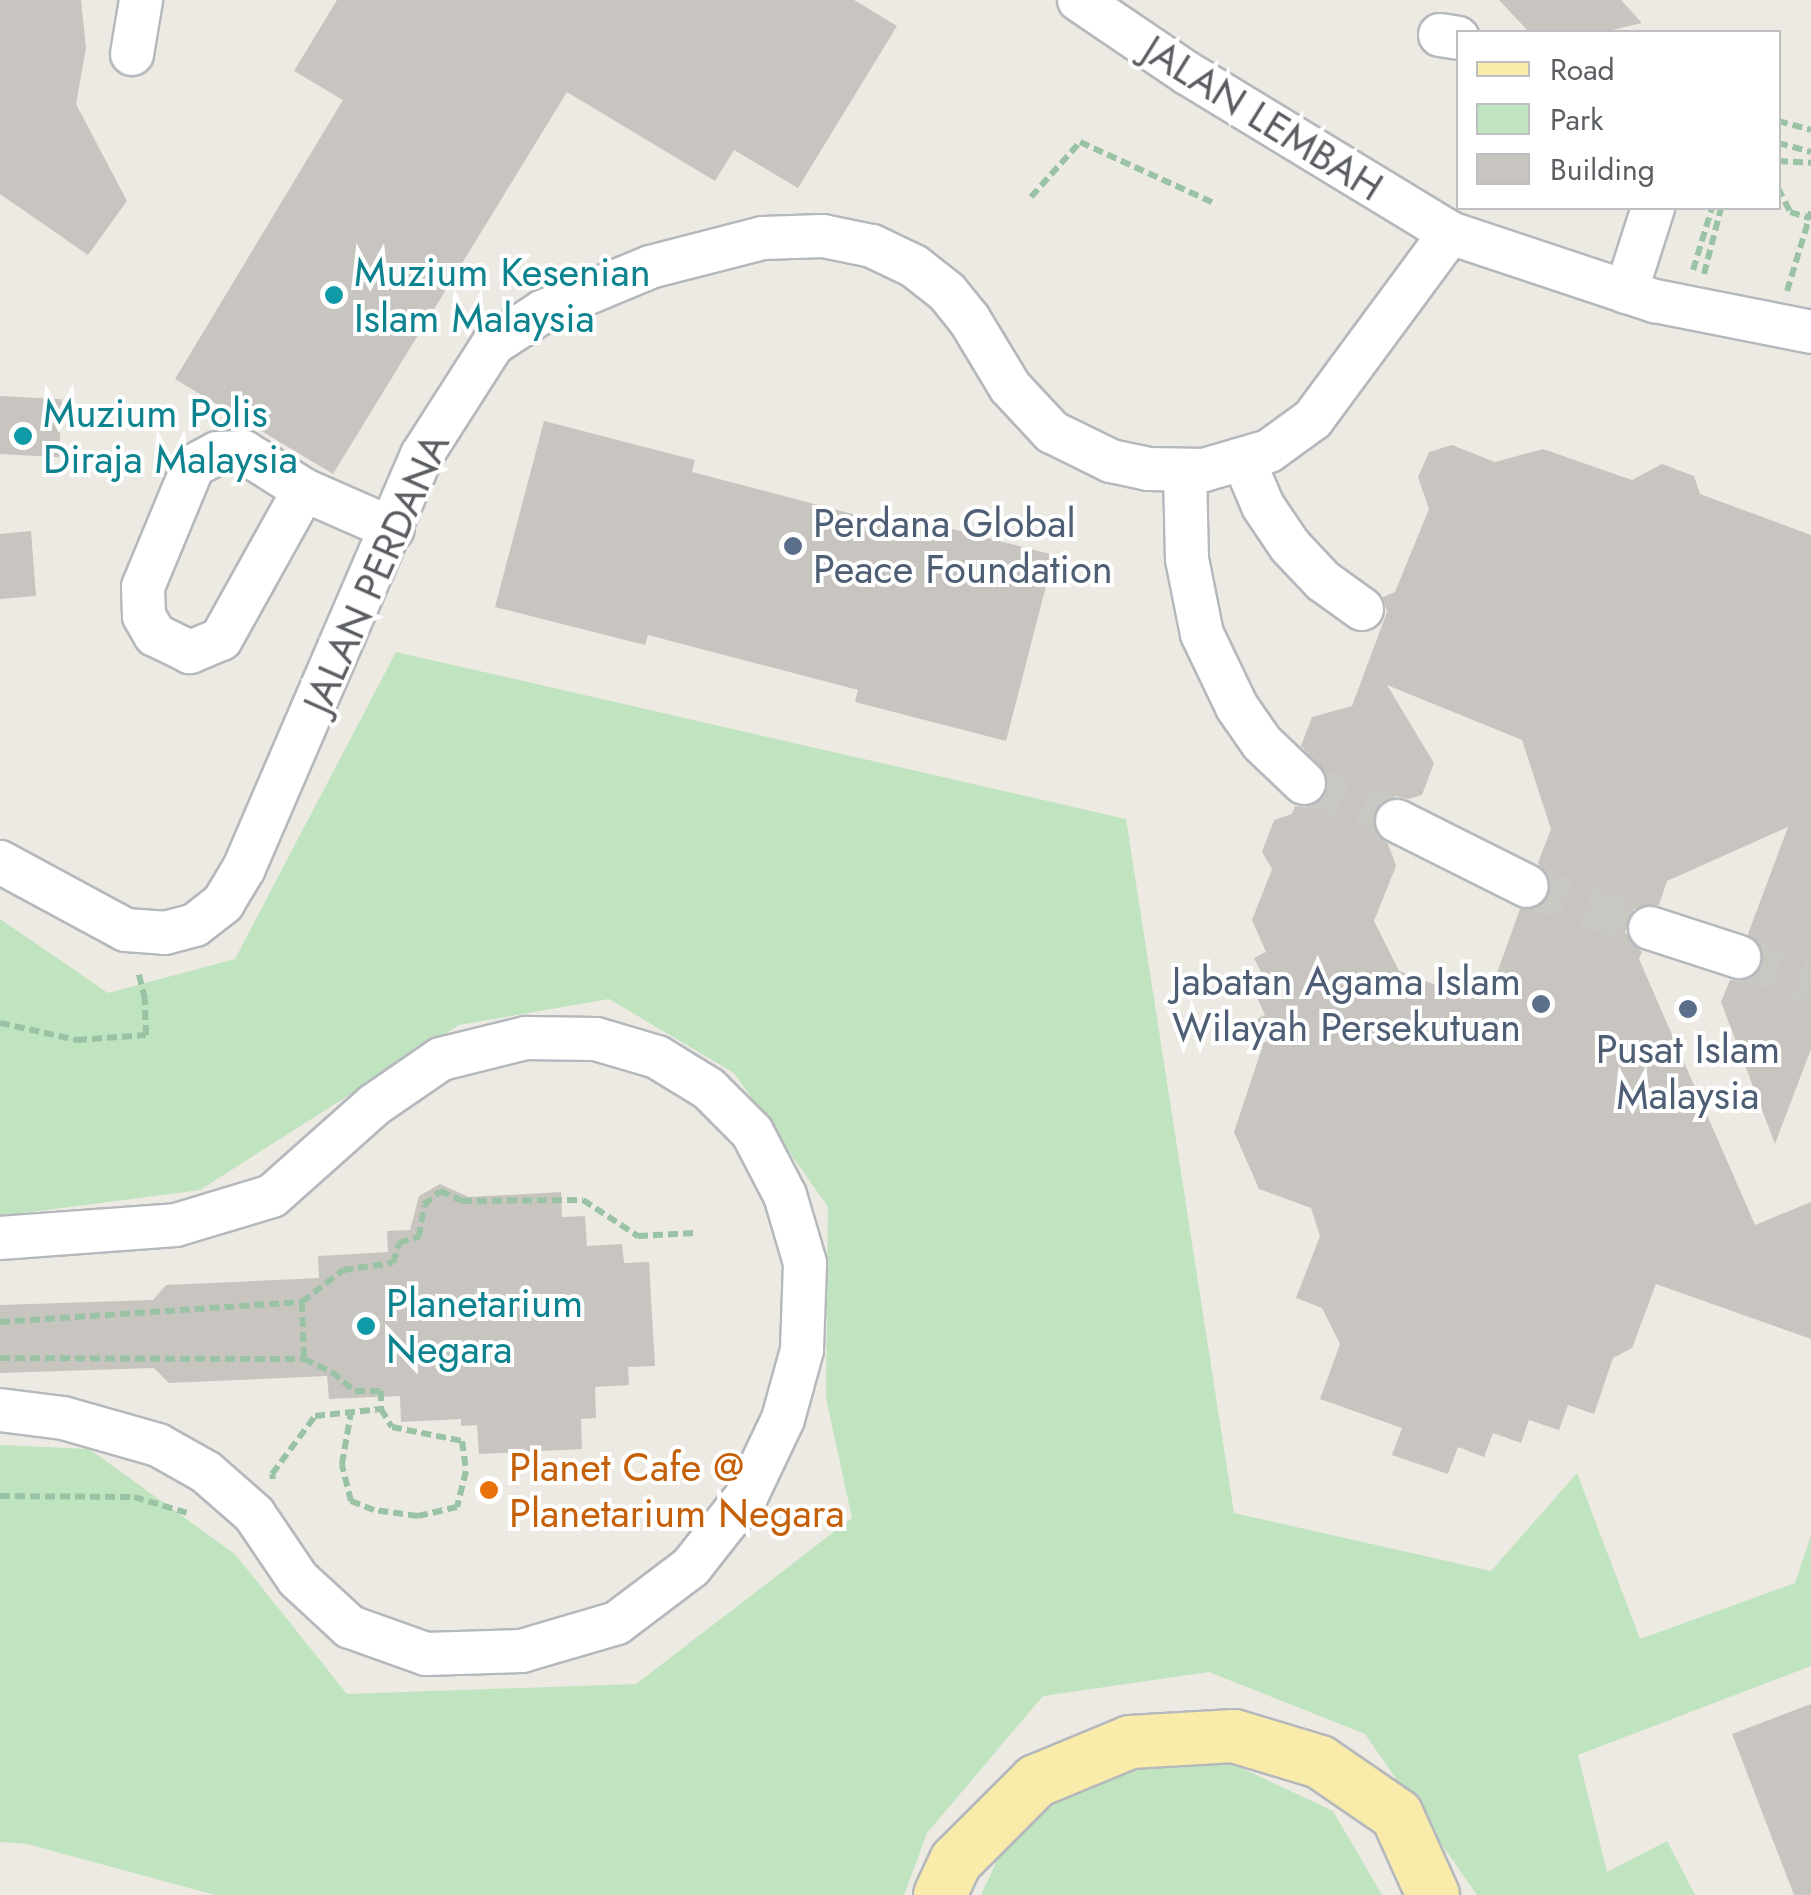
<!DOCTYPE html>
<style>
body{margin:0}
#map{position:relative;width:1811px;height:1895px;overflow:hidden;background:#eceae2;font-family:Jost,sans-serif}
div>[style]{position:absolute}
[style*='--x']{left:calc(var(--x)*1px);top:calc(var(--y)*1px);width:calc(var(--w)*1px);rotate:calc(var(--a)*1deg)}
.green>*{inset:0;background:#c0e3c0}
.building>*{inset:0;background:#c8c5c0;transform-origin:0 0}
.minor-tunnel>*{height:42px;margin-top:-21px;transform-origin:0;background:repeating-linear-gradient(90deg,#c8c7c2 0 42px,transparent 0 63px)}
.path>*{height:6px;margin-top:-3px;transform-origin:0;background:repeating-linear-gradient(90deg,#9ac3a5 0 10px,transparent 0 15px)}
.roads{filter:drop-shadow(2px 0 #b5b8bc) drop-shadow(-2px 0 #b5b8bc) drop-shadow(0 2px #b5b8bc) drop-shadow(0 -2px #b5b8bc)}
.minor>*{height:42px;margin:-21px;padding:0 21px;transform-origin:21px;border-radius:21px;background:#fff}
.major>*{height:52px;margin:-26px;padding:0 26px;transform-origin:26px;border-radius:26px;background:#f9ecaa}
.dots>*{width:28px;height:28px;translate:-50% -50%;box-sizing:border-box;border:5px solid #fff;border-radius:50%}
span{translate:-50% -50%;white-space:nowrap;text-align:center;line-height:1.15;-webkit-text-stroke:8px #fff;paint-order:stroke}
.street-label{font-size:40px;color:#5b5e62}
.culture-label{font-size:40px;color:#0d838f}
.left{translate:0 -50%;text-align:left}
.service-label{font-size:40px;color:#4e5e75}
.right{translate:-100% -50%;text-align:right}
.food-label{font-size:40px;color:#c56008}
.legend{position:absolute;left:1456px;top:30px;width:325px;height:180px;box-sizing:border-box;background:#fff;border:2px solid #bdbfc0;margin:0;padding:12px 18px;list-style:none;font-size:30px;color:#5b5e62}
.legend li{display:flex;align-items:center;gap:20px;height:50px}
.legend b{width:50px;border:2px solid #bdbfc0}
</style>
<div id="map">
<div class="green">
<div style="clip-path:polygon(396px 652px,1126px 819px,1234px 1513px,1491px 1571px,1577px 1473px,1640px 1639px,1795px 1583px,1811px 1535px,1811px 1666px,1578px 1755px,1607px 1872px,1667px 1841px,1695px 1895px,1477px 1895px,1365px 1734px,1209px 1672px,1043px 1696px,927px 1833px,904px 1895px,215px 1895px,27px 1844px,0 1842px,0 1445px,89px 1449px,235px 1554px,347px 1694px,636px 1684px,852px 1518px,826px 1398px,828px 1207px,734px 1073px,609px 999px,459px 1025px,200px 1190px,0 1216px,0 919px,108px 993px,235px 959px)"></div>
<div style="clip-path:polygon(1218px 1757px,1333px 1811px,1382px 1895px,981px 1895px,1013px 1825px,1100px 1770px)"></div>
</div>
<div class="building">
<div style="clip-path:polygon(0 0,81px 0,86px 48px,76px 104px,127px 201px,88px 255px,0 194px)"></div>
<div style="clip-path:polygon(337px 0,854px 0,897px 26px,798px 188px,734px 150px,715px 181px,567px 92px,333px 474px,175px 379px,343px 100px,294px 71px)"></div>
<div style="clip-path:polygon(1499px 0,1621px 0,1642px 23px,1604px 32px,1529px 32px)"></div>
<div style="left:0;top:396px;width:62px;height:58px;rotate:3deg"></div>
<div style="clip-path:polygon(544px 421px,695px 460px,692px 472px,902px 527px,905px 517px,1054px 555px,1006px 741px,855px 702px,858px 690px,648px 635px,645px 645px,495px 607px)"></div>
<div style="clip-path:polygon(evenodd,1452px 445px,1495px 462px,1543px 449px,1632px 480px,1662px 464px,1694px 476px,1700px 494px,1811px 535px,1811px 1049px,1775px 1144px,1721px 1002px,1730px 980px,1745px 981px,1762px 966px,1763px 951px,1748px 934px,1788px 827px,1667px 881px,1659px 905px,1634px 909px,1625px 932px,1642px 952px,1639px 959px,1755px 1225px,1811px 1202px,1811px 1339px,1656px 1284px,1632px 1348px,1613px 1358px,1594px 1414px,1568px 1405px,1559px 1430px,1529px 1420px,1521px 1443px,1493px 1433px,1484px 1457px,1458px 1447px,1448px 1474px,1392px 1455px,1402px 1428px,1320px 1399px,1340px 1344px,1322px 1308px,1296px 1298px,1320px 1236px,1311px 1208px,1259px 1189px,1234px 1132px,1262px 1048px,1250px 1023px,1265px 1015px,1255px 993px,1268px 986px,1254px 958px,1266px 952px,1252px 920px,1272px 869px,1262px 852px,1274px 820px,1292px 814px,1295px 806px,1312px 807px,1328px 790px,1328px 775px,1301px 746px,1312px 717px,1352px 706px,1387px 612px,1383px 597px,1395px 592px,1429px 509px,1418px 477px,1429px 452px,1452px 445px,1387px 685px,1522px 740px,1551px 829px,1538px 863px,1552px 884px,1549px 898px,1540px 907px,1520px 909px,1497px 973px,1450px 990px,1399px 971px,1374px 921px,1396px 866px,1388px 844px,1376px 834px,1374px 811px,1395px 796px,1409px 799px,1422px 795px,1434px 763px,1387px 685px)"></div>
<div style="clip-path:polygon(31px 531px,36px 596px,0 599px,0 534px)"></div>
<div style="clip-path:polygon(440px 1184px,469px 1197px,561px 1192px,562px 1217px,585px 1216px,587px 1246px,622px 1244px,624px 1263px,649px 1262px,655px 1366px,628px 1367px,629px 1385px,595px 1387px,596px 1418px,581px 1419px,582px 1449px,479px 1454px,477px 1425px,461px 1426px,461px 1419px,401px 1422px,400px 1396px,329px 1399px,327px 1376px,169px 1383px,154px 1368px,0 1373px,0 1305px,153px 1300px,166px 1285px,319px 1278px,318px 1256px,388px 1252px,387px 1231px,410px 1230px,419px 1196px)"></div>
<div style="clip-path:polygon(1811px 1704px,1811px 1895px,1794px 1895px,1732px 1734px)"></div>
</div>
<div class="minor-tunnel">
<div style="--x:1304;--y:783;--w:100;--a:22.2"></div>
<div style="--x:1527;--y:886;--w:130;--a:18.9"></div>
<div style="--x:1739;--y:957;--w:77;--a:20.6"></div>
</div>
<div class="path">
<div style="--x:1778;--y:121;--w:34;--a:15"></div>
<div style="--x:1778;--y:143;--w:34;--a:15"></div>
<div style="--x:1778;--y:161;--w:33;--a:3"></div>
<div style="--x:1778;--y:188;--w:27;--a:63"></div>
<div style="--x:1790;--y:212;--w:21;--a:17"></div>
<div style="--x:1031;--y:197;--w:74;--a:-48.3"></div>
<div style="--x:1080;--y:142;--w:147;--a:24.5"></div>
<div style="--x:1693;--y:270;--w:65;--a:-73"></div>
<div style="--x:1704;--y:274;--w:68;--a:-75.6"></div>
<div style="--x:1787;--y:291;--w:83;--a:-73.1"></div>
<div style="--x:0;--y:1023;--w:79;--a:12.4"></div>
<div style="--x:77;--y:1040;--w:69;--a:-4.1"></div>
<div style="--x:146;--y:1035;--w:36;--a:-92"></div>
<div style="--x:145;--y:999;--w:29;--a:-104"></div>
<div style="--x:302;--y:1302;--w:52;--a:-38"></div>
<div style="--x:343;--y:1270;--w:50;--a:-8"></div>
<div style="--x:393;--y:1263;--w:21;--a:-73"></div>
<div style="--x:399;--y:1243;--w:21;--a:-17"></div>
<div style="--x:419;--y:1237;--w:32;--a:-81"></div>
<div style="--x:424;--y:1205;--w:21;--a:-41"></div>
<div style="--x:440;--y:1191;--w:24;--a:24"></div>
<div style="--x:462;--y:1201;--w:121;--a:-0.5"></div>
<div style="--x:583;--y:1200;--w:66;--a:33.2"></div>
<div style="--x:638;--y:1236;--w:56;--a:-3.1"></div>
<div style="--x:0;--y:1322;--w:303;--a:-3.8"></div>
<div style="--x:302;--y:1302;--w:57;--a:88"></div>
<div style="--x:0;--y:1358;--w:304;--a:0.2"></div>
<div style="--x:304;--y:1359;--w:31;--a:25"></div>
<div style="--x:332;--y:1372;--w:30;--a:40"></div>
<div style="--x:355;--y:1391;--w:26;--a:0"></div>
<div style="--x:381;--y:1391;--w:18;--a:90"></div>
<div style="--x:381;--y:1409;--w:21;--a:59"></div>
<div style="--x:392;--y:1427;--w:71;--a:11.3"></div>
<div style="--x:462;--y:1441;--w:30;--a:82"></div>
<div style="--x:466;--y:1471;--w:37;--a:104"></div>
<div style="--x:457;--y:1507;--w:40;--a:167"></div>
<div style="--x:418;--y:1516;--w:44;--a:-172.2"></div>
<div style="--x:374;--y:1510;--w:25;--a:-159"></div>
<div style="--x:351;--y:1501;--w:38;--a:-104"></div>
<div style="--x:342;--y:1464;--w:53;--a:-80.2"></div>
<div style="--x:273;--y:1479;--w:5;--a:-101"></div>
<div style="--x:272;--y:1474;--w:72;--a:-53.4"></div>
<div style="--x:315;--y:1416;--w:66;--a:-6.1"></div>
<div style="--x:0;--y:1496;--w:134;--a:0.4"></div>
<div style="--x:134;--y:1497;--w:59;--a:16.6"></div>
</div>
<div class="roads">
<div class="minor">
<div style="--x:1079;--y:0;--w:130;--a:34.1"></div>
<div style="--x:1187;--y:73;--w:308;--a:31.3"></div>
<div style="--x:1450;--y:233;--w:216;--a:18.4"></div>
<div style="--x:1655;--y:301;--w:159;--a:11.2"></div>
<div style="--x:1440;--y:35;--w:18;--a:9"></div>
<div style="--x:132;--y:54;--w:55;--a:-80.5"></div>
<div style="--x:1626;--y:292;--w:88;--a:-72.2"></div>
<div style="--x:1244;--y:461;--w:49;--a:67.1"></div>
<div style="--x:1263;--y:506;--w:48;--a:56"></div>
<div style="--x:1290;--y:546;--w:48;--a:46.7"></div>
<div style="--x:1323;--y:581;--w:48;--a:35.7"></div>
<div style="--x:1185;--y:472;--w:87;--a:88.7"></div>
<div style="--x:1187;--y:559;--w:76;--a:78.7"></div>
<div style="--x:1202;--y:634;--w:81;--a:64.4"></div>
<div style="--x:1237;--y:707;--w:44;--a:55.2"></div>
<div style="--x:1262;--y:743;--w:58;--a:43.6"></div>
<div style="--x:304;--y:490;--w:171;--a:119.1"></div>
<div style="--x:221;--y:639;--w:34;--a:157"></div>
<div style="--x:190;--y:652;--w:39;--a:-154"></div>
<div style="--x:155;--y:635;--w:22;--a:-120"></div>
<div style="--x:144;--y:616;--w:29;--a:-92"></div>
<div style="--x:143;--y:587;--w:131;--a:-67.5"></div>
<div style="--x:193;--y:466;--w:27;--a:-28"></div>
<div style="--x:217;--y:453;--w:27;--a:-2"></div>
<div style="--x:244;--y:452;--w:71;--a:32.3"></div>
<div style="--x:304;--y:490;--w:97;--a:23.7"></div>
<div style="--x:1397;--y:821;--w:145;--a:26.6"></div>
<div style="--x:0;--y:862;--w:143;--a:28.4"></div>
<div style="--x:126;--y:930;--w:39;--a:4"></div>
<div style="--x:165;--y:933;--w:31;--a:-15"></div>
<div style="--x:195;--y:925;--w:36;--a:-38"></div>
<div style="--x:223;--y:903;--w:41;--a:-59"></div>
<div style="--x:244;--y:868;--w:450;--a:-66.7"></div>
<div style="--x:422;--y:455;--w:132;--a:-57.4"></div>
<div style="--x:493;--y:344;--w:59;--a:-33.1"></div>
<div style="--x:542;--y:312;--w:117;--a:-22.6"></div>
<div style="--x:650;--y:267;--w:117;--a:-14.4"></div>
<div style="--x:763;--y:238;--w:60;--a:-1.9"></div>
<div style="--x:823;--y:236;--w:50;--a:11.5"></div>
<div style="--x:872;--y:246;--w:47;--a:25.5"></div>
<div style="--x:914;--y:266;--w:42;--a:38.2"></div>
<div style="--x:947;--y:292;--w:35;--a:51"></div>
<div style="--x:969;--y:319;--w:79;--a:58.9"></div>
<div style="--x:1010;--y:387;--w:62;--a:47"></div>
<div style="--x:1052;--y:432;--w:66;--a:26.2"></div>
<div style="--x:1111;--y:461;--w:38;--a:12"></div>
<div style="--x:1148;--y:469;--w:56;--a:1"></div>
<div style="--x:1204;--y:470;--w:68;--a:-16.3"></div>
<div style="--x:1269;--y:451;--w:54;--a:-36"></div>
<div style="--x:1313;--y:419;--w:231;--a:-53.6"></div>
<div style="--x:1650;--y:928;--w:94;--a:18"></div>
<div style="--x:0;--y:1238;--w:176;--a:-4.2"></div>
<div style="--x:176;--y:1225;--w:100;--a:-16.8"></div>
<div style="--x:272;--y:1196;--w:137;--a:-41.7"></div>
<div style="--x:374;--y:1105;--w:81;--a:-34.5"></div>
<div style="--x:441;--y:1059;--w:88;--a:-13.9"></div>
<div style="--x:526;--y:1038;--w:70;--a:0.8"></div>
<div style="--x:596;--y:1039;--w:64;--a:16.4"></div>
<div style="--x:657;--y:1057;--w:61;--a:31.6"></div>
<div style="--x:709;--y:1089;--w:61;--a:45"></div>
<div style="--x:752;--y:1132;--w:71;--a:62.4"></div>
<div style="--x:785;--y:1195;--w:71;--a:73.6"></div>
<div style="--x:805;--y:1263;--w:87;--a:92"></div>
<div style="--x:802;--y:1350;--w:72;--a:105.4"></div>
<div style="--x:783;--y:1419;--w:86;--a:115.4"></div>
<div style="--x:746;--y:1497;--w:89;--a:128.2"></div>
<div style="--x:691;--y:1567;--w:93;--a:142.9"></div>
<div style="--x:617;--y:1623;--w:99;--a:163.6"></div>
<div style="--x:522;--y:1651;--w:96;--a:178.2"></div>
<div style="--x:426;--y:1654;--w:81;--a:-160.4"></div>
<div style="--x:350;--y:1627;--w:71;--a:-137.3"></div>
<div style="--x:298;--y:1579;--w:78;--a:-124.1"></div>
<div style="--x:254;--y:1514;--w:64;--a:-138.8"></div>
<div style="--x:206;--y:1472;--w:55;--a:-150.6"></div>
<div style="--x:158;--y:1445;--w:99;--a:-164.1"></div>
<div style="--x:63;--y:1418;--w:64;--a:-172.8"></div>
</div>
<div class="major">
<div style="--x:940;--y:1895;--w:38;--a:-65"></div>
<div style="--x:956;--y:1861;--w:113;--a:-45"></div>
<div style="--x:1036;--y:1781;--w:102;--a:-22.5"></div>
<div style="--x:1130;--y:1742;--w:104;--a:-3.3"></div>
<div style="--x:1234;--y:1736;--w:90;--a:16.8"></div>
<div style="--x:1320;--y:1762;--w:93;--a:34.5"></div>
<div style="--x:1397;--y:1815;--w:88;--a:65.8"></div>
</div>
</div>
<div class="dots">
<div style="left:334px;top:295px;background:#0f9aa8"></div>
<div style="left:23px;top:436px;background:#0f9aa8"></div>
<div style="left:793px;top:546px;background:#5c6f8a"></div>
<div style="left:1541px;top:1004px;background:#5c6f8a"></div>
<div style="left:1688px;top:1009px;background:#5c6f8a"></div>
<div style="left:366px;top:1326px;background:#0f9aa8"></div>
<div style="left:489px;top:1490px;background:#e8710a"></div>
</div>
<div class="street-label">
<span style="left:1263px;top:118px;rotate:32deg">JALAN LEMBAH</span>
<span style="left:376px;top:573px;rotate:-66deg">JALAN PERDANA</span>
</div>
<div class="culture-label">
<span class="left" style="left:354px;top:295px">Muzium Kesenian<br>Islam Malaysia</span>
<span class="left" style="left:43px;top:436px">Muzium Polis<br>Diraja Malaysia</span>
<span class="left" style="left:386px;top:1326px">Planetarium<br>Negara</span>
</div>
<div class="service-label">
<span class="left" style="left:813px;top:546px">Perdana Global<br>Peace Foundation</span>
<span class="right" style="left:1521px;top:1004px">Jabatan Agama Islam<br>Wilayah Persekutuan</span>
<span style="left:1688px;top:1072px">Pusat Islam<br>Malaysia</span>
</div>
<div class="food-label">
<span class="left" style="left:509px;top:1490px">Planet Cafe @<br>Planetarium Negara</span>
</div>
<ul class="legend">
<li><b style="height:12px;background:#f9ecaa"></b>Road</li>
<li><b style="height:28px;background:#c0e3c0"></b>Park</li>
<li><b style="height:28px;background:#c8c5c0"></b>Building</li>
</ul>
</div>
